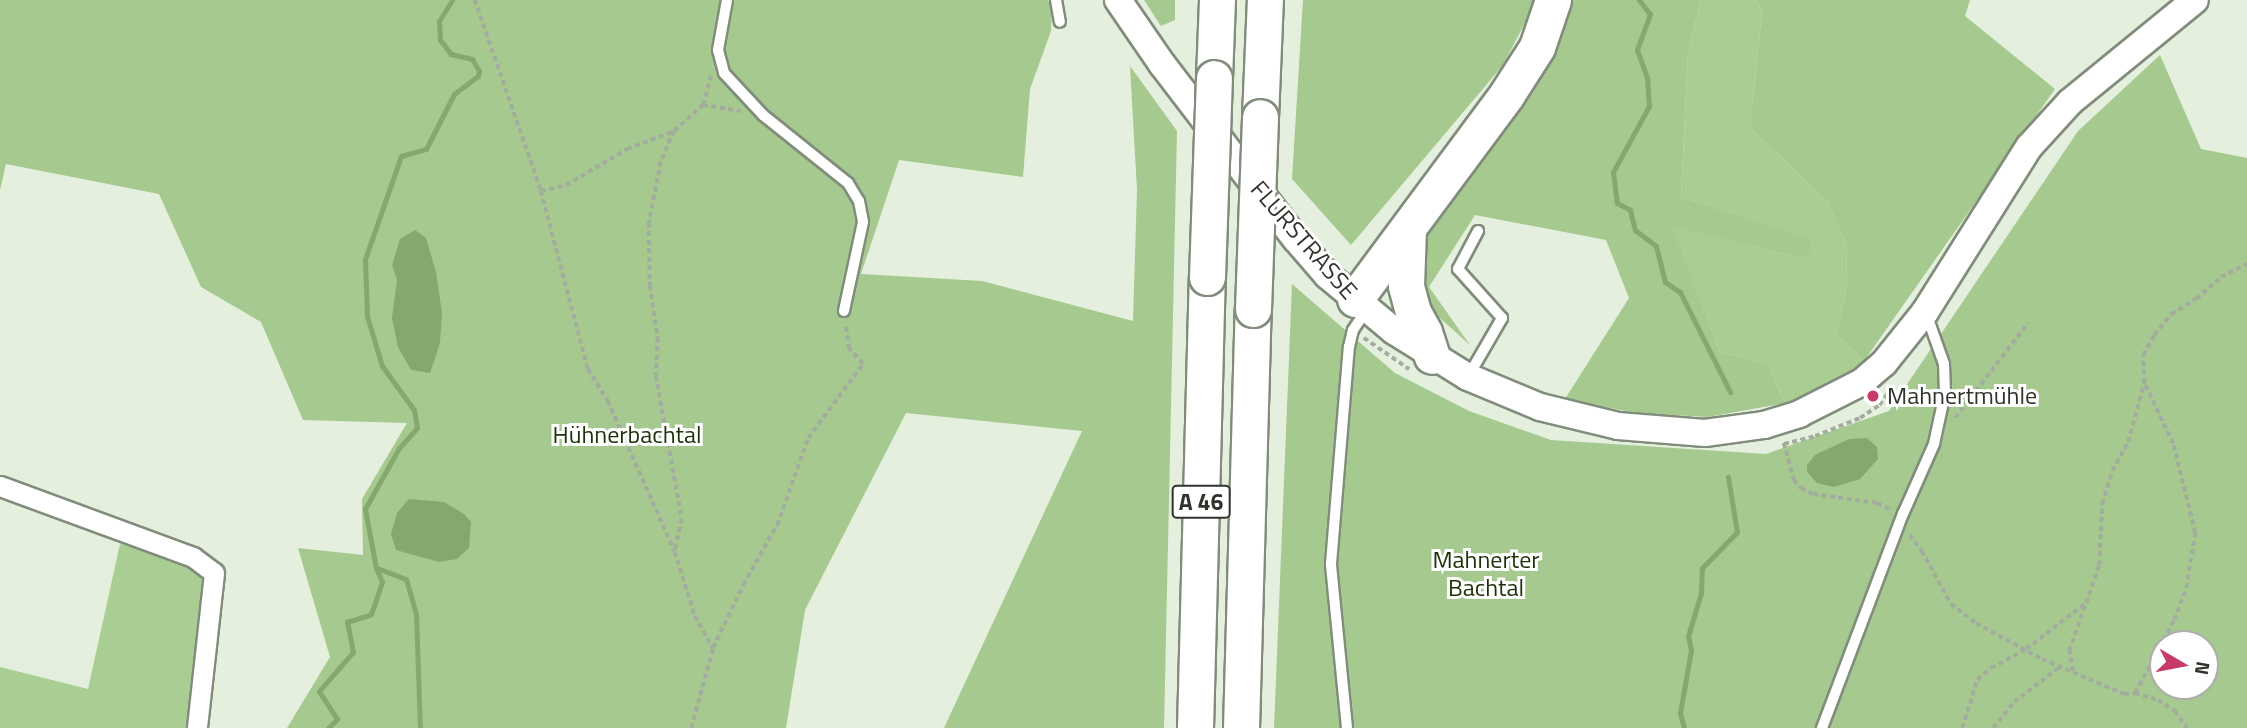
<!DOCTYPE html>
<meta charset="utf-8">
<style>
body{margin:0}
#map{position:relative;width:2247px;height:728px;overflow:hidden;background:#e4f0dd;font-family:"Titillium Web",sans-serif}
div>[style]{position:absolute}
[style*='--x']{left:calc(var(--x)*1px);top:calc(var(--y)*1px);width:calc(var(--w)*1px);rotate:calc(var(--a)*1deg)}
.green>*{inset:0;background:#a9cd92}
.forest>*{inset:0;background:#a5c98e}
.water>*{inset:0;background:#85a86f}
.stream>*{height:5px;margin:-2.5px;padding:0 2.5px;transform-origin:2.5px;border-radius:2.5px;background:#85a86f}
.path>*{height:3.5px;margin-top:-1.75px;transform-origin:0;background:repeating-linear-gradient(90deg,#a3ac9e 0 5px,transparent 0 8.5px)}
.roads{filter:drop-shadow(2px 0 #818c7b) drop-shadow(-2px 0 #818c7b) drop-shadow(0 2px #818c7b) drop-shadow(0 -2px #818c7b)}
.service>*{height:10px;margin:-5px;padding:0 5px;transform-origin:5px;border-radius:5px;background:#fff}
.minor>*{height:19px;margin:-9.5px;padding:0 9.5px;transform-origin:9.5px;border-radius:9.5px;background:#fff}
.secondary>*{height:26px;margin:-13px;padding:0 13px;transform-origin:13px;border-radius:13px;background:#fff}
.motorway>*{height:35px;margin:-17.5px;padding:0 17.5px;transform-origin:17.5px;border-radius:17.5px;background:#fff}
.bridges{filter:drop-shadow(2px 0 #818c7b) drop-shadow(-2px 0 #818c7b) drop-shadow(0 2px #818c7b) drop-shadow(0 -2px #818c7b)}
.motorway-bridge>*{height:35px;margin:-17.5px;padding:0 17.5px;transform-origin:17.5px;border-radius:17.5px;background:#fff}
.dots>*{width:19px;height:19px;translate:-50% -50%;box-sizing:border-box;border:4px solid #fff;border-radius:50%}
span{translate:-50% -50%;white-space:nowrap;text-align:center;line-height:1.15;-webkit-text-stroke:6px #fff;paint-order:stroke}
.shield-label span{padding:2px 5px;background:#fff;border:2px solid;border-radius:5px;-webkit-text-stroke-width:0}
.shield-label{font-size:23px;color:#2f332c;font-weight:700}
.street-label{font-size:24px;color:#2f332c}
.poi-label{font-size:24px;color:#2f332c}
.left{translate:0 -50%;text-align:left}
.park-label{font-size:24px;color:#1c3208}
.north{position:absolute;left:2149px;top:630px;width:70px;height:70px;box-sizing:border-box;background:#fff;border:2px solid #acadab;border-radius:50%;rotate:100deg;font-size:19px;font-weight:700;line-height:28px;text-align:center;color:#2f332c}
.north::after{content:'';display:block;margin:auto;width:24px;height:32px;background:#c73a68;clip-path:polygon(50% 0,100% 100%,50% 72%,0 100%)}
</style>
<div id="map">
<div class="green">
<div style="clip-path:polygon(1701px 0,1756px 0,1762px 11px,1750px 127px,1828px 203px,1847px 246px,1846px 292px,1836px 334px,1864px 361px,1829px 388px,1785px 403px,1767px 364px,1720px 352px,1671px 225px,1802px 258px,1810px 239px,1681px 197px,1688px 53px)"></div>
<div style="clip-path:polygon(120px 544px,153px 551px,193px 568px,206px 585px,190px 728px,0 728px,0 667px,88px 689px)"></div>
</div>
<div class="forest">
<div style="clip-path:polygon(0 0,1048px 0,1052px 6px,1051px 31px,1030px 89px,1023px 177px,899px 160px,861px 274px,982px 281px,1133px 321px,1137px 190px,1130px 66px,1177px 131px,1164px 728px,944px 728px,1082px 431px,906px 413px,805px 610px,786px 728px,287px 728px,330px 657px,298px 548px,363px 555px,362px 499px,407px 423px,303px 420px,261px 322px,201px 287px,159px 194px,6px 164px,0 190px)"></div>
<div style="clip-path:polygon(1144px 0,1175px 0,1175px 20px,1161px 26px)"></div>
<div style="clip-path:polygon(1303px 0,1537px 0,1503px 65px,1351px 245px,1292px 179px)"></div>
<div style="clip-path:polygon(1568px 0,1701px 0,1688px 53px,1681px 197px,1811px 239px,1811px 251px,1802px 258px,1672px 226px,1720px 352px,1767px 364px,1785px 403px,1708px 417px,1636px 413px,1565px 399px,1629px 298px,1606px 240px,1475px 215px,1429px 287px,1470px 345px,1423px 303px,1415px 252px,1563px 25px)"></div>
<div style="clip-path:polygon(1756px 0,1970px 0,1965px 16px,2055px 89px,1864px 361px,1836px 334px,1846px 292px,1847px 246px,1828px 203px,1750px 127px,1762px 11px)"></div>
<div style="clip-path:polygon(evenodd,2160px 55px,2201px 149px,2247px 158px,2247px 728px,1274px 728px,1292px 284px,1395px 373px,1469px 411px,1551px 440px,1766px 454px,1889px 411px,2078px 131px,2160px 55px,2163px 644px,2205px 644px,2205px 686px,2163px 686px,2163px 644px)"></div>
</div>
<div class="water">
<div style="clip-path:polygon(415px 230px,426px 238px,436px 272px,442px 313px,440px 343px,430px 373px,411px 370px,398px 347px,392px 318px,397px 280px,392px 265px,400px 239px)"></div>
<div style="clip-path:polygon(1867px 438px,1877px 447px,1878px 459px,1860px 479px,1834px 487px,1817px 483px,1807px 472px,1807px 465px,1815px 455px,1849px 439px)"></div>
<div style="clip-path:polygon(409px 499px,444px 502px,464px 514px,471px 522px,469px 548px,457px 559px,439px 562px,396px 550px,391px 534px,397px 513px)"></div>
</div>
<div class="stream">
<div style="--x:1639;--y:0;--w:18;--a:52"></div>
<div style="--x:1650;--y:14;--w:38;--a:110"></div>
<div style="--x:1637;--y:50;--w:30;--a:70"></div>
<div style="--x:1647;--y:78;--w:28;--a:86"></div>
<div style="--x:1649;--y:106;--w:75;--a:118.6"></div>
<div style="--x:1613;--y:172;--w:31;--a:83"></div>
<div style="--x:1617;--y:203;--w:15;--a:28"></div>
<div style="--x:1630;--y:210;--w:21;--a:76"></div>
<div style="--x:1635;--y:230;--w:26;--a:37"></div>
<div style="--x:1656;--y:246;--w:37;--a:76"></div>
<div style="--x:1665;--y:282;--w:18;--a:34"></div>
<div style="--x:1680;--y:292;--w:112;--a:63.4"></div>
<div style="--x:377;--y:568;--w:31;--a:21"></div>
<div style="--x:406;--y:579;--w:36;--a:74"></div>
<div style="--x:416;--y:614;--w:114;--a:88"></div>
<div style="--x:328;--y:728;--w:13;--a:-45"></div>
<div style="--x:337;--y:719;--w:33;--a:-123"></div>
<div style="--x:319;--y:691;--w:52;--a:-48.9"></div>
<div style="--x:353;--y:652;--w:31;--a:-101"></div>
<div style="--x:347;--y:622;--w:25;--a:-18"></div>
<div style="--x:371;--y:614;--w:34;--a:-71"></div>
<div style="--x:382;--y:582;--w:15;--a:-113"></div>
<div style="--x:376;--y:568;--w:60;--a:-100.6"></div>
<div style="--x:365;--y:509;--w:70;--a:-60.9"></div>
<div style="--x:399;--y:448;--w:27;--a:-48"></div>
<div style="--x:417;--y:428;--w:18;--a:-99"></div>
<div style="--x:414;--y:410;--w:54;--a:-126"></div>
<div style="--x:382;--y:366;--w:52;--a:-106.7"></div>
<div style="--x:367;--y:316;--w:57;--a:-92"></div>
<div style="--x:365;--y:259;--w:109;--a:-70.7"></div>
<div style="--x:401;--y:156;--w:26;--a:-16"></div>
<div style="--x:426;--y:149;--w:62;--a:-63"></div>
<div style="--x:454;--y:94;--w:30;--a:-37"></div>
<div style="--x:478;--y:76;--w:5;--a:-79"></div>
<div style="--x:479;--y:71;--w:14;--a:-120"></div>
<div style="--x:472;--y:59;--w:22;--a:-167"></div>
<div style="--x:451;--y:54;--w:18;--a:-128"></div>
<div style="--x:440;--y:40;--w:19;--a:-93"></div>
<div style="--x:439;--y:21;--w:25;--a:-58"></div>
<div style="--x:1684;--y:728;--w:16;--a:-105"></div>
<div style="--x:1680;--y:713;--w:64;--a:-80.1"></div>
<div style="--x:1691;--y:650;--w:14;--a:-102"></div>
<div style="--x:1688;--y:636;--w:45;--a:-73.2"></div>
<div style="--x:1701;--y:593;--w:25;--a:-88"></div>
<div style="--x:1702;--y:568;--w:50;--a:-45.8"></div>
<div style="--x:1737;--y:532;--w:56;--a:-99.3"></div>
</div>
<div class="path">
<div style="--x:475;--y:0;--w:202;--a:70.9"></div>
<div style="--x:541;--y:191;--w:184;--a:75.2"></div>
<div style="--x:588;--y:369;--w:38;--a:58"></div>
<div style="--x:608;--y:401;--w:165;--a:66.1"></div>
<div style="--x:675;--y:552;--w:67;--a:72.6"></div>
<div style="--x:695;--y:616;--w:37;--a:61"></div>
<div style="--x:703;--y:105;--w:30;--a:-75"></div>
<div style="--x:674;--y:131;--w:34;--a:113"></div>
<div style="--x:661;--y:162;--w:62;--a:101.1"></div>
<div style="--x:649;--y:223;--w:63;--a:89.1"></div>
<div style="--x:650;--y:286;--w:53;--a:81.3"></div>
<div style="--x:658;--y:338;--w:38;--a:93"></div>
<div style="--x:656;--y:376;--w:145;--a:79.7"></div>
<div style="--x:682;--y:519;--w:34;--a:102"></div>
<div style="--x:541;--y:191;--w:26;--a:-13"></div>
<div style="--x:566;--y:185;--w:71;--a:-30.5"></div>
<div style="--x:627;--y:149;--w:50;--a:-21"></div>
<div style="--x:674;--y:131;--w:39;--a:-42"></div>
<div style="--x:703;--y:105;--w:38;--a:9"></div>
<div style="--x:1364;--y:338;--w:55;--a:34.6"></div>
<div style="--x:1955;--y:418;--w:120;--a:-52.5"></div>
<div style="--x:1784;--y:443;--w:38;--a:75"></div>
<div style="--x:1794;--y:480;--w:11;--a:49"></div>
<div style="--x:1801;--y:488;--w:13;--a:27"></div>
<div style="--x:1813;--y:494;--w:65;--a:8"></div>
<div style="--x:1877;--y:503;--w:14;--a:25"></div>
<div style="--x:1784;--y:444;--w:32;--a:-14"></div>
<div style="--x:1815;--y:436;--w:48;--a:-21.8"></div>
<div style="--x:1860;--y:418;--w:23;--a:-34"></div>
<div style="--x:1879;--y:405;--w:25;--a:-53"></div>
<div style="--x:1910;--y:535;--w:20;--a:53"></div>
<div style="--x:1922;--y:551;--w:60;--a:61.3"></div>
<div style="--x:1951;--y:604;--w:31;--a:37"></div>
<div style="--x:1976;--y:623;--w:75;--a:28.6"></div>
<div style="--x:2042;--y:659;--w:89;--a:23.1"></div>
<div style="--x:2124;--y:694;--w:11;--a:-5"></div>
<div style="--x:2135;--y:693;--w:83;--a:-61.9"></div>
<div style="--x:2174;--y:620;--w:34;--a:-69"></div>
<div style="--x:2186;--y:588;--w:56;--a:-80.7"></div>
<div style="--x:2195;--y:533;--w:92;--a:-103.9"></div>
<div style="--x:2173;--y:444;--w:68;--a:-115.4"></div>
<div style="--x:2144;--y:383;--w:28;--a:-92"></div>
<div style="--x:2143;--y:355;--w:23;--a:-61"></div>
<div style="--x:2154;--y:335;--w:27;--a:-51"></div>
<div style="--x:2171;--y:314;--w:29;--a:-31"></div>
<div style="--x:2196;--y:299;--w:33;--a:-41"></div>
<div style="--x:2221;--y:277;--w:29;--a:-27"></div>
<div style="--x:2073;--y:671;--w:20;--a:-101"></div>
<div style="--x:2069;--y:651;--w:49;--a:-70.8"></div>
<div style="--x:2135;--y:693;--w:24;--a:17"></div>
<div style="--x:2158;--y:700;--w:20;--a:33"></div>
<div style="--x:2175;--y:711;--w:21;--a:55"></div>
<div style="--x:691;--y:728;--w:83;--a:-74.6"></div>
<div style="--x:713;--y:648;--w:70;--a:-64.5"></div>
<div style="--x:743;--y:585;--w:69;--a:-60.5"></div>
<div style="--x:777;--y:525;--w:92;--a:-70.4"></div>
<div style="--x:808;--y:438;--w:92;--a:-53.4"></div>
<div style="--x:863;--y:364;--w:21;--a:-133"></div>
<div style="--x:849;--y:349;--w:25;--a:-99"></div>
<div style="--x:1962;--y:728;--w:50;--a:-72.6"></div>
<div style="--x:1977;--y:680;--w:18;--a:-41"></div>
<div style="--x:1991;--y:668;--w:40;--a:-28"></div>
<div style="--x:2026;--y:649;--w:76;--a:-37.5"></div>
<div style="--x:2086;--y:603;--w:40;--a:-71.1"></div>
<div style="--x:2099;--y:565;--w:61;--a:-87.2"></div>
<div style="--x:2102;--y:504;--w:34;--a:-73"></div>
<div style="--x:2112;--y:471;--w:33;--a:-61"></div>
<div style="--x:2128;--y:442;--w:61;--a:-74.8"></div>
<div style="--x:1993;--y:728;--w:33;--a:-51"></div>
<div style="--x:2014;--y:702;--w:59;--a:-37.5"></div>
</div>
<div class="roads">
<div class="service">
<div style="--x:727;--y:0;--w:51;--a:100.2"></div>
<div style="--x:718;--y:50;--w:24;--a:75"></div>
<div style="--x:724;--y:73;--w:57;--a:47.1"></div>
<div style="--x:763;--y:115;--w:109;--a:38.7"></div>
<div style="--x:848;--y:183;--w:21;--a:59"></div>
<div style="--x:859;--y:201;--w:21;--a:79"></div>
<div style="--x:863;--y:222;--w:91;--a:102.1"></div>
<div style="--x:1056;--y:0;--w:22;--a:80"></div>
<div style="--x:1469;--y:375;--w:66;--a:-59.9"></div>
<div style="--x:1502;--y:318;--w:66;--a:-131.9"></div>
<div style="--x:1458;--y:269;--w:43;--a:-62.2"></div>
<div style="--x:1347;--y:728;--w:165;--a:-95.6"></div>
<div style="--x:1331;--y:564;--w:218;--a:-85.3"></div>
<div style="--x:1349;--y:347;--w:17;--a:-77"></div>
<div style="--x:1353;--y:330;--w:23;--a:-56"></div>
<div style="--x:1822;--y:728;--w:229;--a:-69.3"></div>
<div style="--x:1903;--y:514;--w:77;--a:-66.1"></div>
<div style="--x:1934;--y:444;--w:52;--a:-77.8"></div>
<div style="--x:1945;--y:393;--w:29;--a:-92"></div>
<div style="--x:1944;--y:364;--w:51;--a:-109.5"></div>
</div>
<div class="minor">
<div style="--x:0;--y:486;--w:206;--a:20.2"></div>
<div style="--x:193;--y:557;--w:26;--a:37"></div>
<div style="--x:214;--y:573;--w:156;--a:96.3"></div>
</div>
<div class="secondary">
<div style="--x:1118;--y:0;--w:78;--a:55.5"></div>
<div style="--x:1162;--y:64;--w:220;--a:52.6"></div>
<div style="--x:1296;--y:239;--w:48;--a:49.3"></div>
<div style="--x:1327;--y:275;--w:87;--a:39.9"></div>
<div style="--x:1394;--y:331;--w:87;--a:31.9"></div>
<div style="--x:1468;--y:377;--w:78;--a:22.6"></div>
<div style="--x:1540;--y:407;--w:80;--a:13.7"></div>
<div style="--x:1618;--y:426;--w:87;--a:4.6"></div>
<div style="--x:1705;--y:433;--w:60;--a:-7.7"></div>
<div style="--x:1764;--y:425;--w:37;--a:-17"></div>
<div style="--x:1799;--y:414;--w:71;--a:-26.9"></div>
<div style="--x:1862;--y:382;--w:29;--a:-41"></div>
<div style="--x:1884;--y:363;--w:65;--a:-51.2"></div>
<div style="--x:1925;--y:312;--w:195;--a:-57.8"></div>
<div style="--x:2029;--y:147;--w:61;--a:-47.7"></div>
<div style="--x:2070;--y:102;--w:161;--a:-39.2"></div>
</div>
<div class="motorway">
<div style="--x:1214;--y:78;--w:78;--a:-87.8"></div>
<div style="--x:1260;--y:117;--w:117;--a:-87.6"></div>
<div style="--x:1408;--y:229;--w:57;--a:92"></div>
<div style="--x:1406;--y:286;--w:27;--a:75"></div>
<div style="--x:1413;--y:312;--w:23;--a:61"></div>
<div style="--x:1424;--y:332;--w:25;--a:72"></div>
<div style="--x:1355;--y:299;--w:255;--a:-53.4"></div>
<div style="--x:1507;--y:94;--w:56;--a:-57.4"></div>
<div style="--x:1537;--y:47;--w:50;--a:-71.2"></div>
<div style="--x:1195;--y:728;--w:451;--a:-88.5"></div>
<div style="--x:1241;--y:728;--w:419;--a:-88.4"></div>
</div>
</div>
<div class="bridges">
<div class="motorway-bridge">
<div style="--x:1207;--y:277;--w:199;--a:-88"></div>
<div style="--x:1253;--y:309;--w:192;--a:-87.9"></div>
</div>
</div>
<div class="dots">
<div style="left:1873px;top:396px;background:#c73a68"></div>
</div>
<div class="shield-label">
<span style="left:1201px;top:502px">A 46</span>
</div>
<div class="street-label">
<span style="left:1304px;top:240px;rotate:49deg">FLURSTRASSE</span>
</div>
<div class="poi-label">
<span class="left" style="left:1887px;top:396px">Mahnertmühle</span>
</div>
<div class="park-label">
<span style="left:627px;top:435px">Hühnerbachtal</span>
<span style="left:1486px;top:574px">Mahnerter<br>Bachtal</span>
</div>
<div class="north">N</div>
</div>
